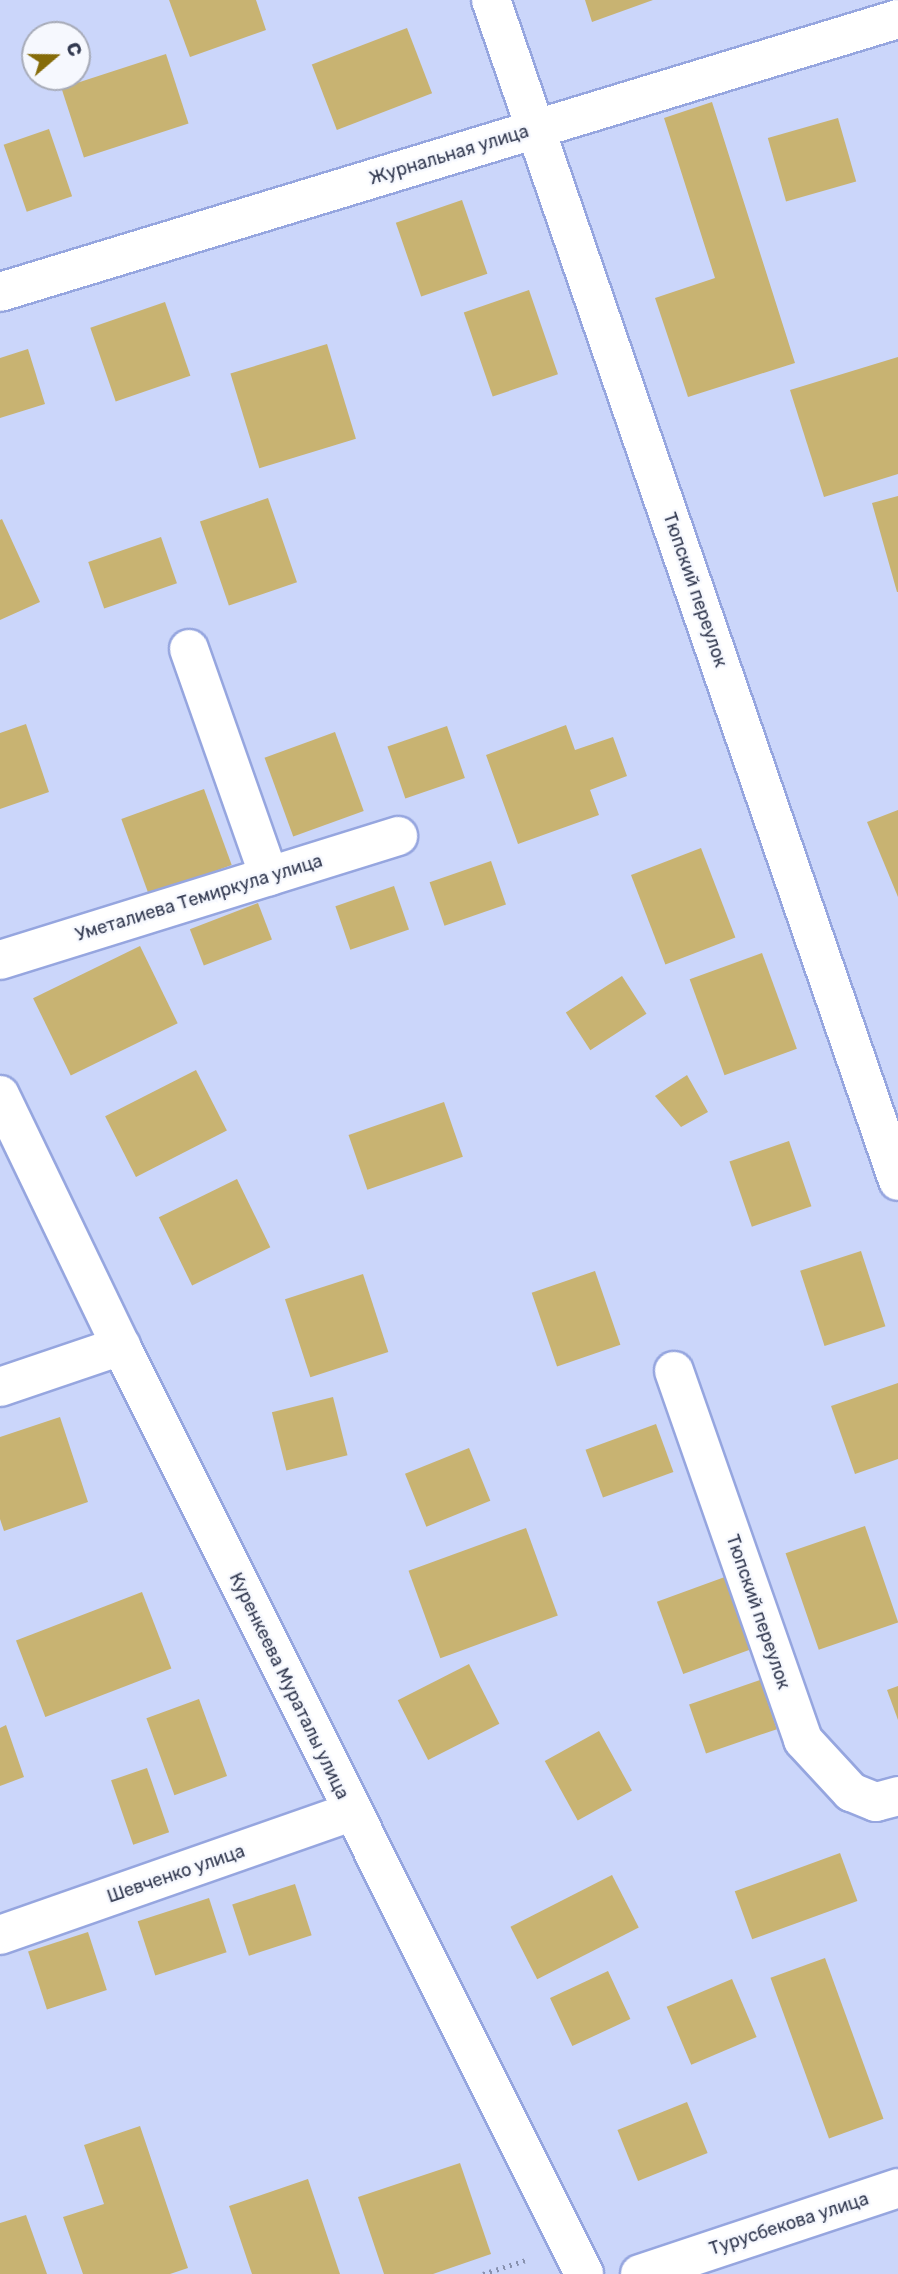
<!DOCTYPE html>
<meta charset="utf-8">
<style>
body{margin:0}
#map{position:relative;width:898px;height:2274px;overflow:hidden;background:#cbd6fa;font-family:Rubik,sans-serif}
div>[style]{position:absolute}
[style*='--x']{left:calc(var(--x)*1px);top:calc(var(--y)*1px);width:calc(var(--w)*1px);rotate:calc(var(--a)*1deg)}
.building>*{inset:0;background:#c8b372;transform-origin:0 0}
.path>*{height:4.5px;margin-top:-2.25px;transform-origin:0;background:repeating-linear-gradient(90deg,#8891af 0 2px,transparent 0 7px)}
.roads{filter:drop-shadow(2px 0 #96a6df) drop-shadow(-2px 0 #96a6df) drop-shadow(0 2px #96a6df) drop-shadow(0 -2px #96a6df)}
.minor>*{height:38px;margin:-19px;padding:0 19px;transform-origin:19px;border-radius:19px;background:#fff}
span{translate:-50% -50%;white-space:nowrap;text-align:center;line-height:1.15;-webkit-text-stroke:5px #f6f8fe;paint-order:stroke}
.street-label{font-size:18px;color:#31384f}
.north{position:absolute;left:21px;top:21px;width:70px;height:70px;box-sizing:border-box;background:#f6f8fe;border:2px solid #a7abb8;border-radius:50%;rotate:70deg;font-size:19px;font-weight:700;line-height:28px;text-align:center;color:#31384f}
.north::after{content:'';display:block;margin:auto;width:24px;height:32px;background:#866c0a;clip-path:polygon(50% 0,100% 100%,50% 72%,0 100%)}
</style>
<div id="map">
<div class="building">
<div style="clip-path:polygon(169px 0,256px 0,266px 30px,190px 57px)"></div>
<div style="clip-path:polygon(585px 0,653px 0,592px 22px)"></div>
<div style="left:407px;top:28px;width:70px;height:102px;rotate:69deg"></div>
<div style="left:166px;top:54px;width:73px;height:110px;rotate:72deg"></div>
<div style="clip-path:polygon(712px 102px,795px 363px,688px 397px,655px 298px,715px 278px,664px 118px)"></div>
<div style="left:838px;top:118px;width:66px;height:73px;rotate:74deg"></div>
<div style="left:49px;top:129px;width:71px;height:48px;rotate:71deg"></div>
<div style="left:462px;top:200px;width:78px;height:70px;rotate:71deg"></div>
<div style="left:529px;top:290px;width:89px;height:69px;rotate:71deg"></div>
<div style="left:165px;top:302px;width:78px;height:79px;rotate:71deg"></div>
<div style="left:327px;top:344px;width:99px;height:101px;rotate:73deg"></div>
<div style="clip-path:polygon(28px 349px,45px 404px,0 418px,0 358px)"></div>
<div style="clip-path:polygon(898px 357px,898px 474px,824px 497px,790px 390px)"></div>
<div style="clip-path:polygon(898px 496px,898px 592px,897px 592px,872px 503px)"></div>
<div style="left:268px;top:498px;width:89px;height:72px;rotate:71deg"></div>
<div style="clip-path:polygon(2px 519px,40px 602px,0 620px,0 520px)"></div>
<div style="left:161px;top:537px;width:49px;height:77px;rotate:71deg"></div>
<div style="clip-path:polygon(26px 724px,49px 792px,0 809px,0 733px)"></div>
<div style="clip-path:polygon(566px 725px,575px 750px,613px 737px,627px 776px,590px 790px,599px 815px,518px 844px,486px 755px)"></div>
<div style="left:447px;top:726px;width:55px;height:63px;rotate:71deg"></div>
<div style="left:335px;top:732px;width:84px;height:75px;rotate:70deg"></div>
<div style="left:204px;top:789px;width:81px;height:88px;rotate:70deg"></div>
<div style="clip-path:polygon(898px 810px,898px 897px,867px 822px)"></div>
<div style="left:701px;top:848px;width:96px;height:75px;rotate:69deg"></div>
<div style="left:491px;top:861px;width:46px;height:65px;rotate:71deg"></div>
<div style="left:394px;top:886px;width:46px;height:62px;rotate:71deg"></div>
<div style="left:258px;top:903px;width:39px;height:73px;rotate:69deg"></div>
<div style="left:140px;top:946px;width:86px;height:119px;rotate:64deg"></div>
<div style="left:762px;top:953px;width:102px;height:77px;rotate:70deg"></div>
<div style="left:622px;top:976px;width:45px;height:67px;rotate:57deg"></div>
<div style="left:196px;top:1070px;width:68px;height:102px;rotate:63deg"></div>
<div style="clip-path:polygon(687px 1075px,708px 1112px,681px 1127px,655px 1096px)"></div>
<div style="left:444px;top:1102px;width:58px;height:101px;rotate:71deg"></div>
<div style="left:789px;top:1141px;width:69px;height:63px;rotate:71deg"></div>
<div style="left:237px;top:1179px;width:76px;height:87px;rotate:64deg"></div>
<div style="left:861px;top:1251px;width:79px;height:64px;rotate:72deg"></div>
<div style="left:595px;top:1271px;width:78px;height:67px;rotate:71deg"></div>
<div style="left:363px;top:1274px;width:82px;height:82px;rotate:72deg"></div>
<div style="clip-path:polygon(898px 1383px,898px 1459px,855px 1474px,831px 1406px)"></div>
<div style="left:333px;top:1397px;width:60px;height:63px;rotate:76deg"></div>
<div style="clip-path:polygon(60px 1417px,88px 1502px,4px 1531px,0 1519px,0 1437px)"></div>
<div style="left:656px;top:1424px;width:51px;height:75px;rotate:70deg"></div>
<div style="left:469px;top:1448px;width:57px;height:69px;rotate:68deg"></div>
<div style="left:865px;top:1526px;width:102px;height:84px;rotate:71deg"></div>
<div style="left:526px;top:1528px;width:93px;height:125px;rotate:70deg"></div>
<div style="left:733px;top:1574px;width:77px;height:81px;rotate:70deg"></div>
<div style="left:142px;top:1592px;width:82px;height:135px;rotate:69deg"></div>
<div style="left:469px;top:1664px;width:67px;height:80px;rotate:63deg"></div>
<div style="left:760px;top:1680px;width:52px;height:75px;rotate:71deg"></div>
<div style="clip-path:polygon(898px 1686px,898px 1720px,887px 1690px)"></div>
<div style="left:199px;top:1699px;width:82px;height:56px;rotate:70deg"></div>
<div style="clip-path:polygon(6px 1725px,24px 1777px,0 1786px,0 1728px)"></div>
<div style="left:599px;top:1731px;width:68px;height:62px;rotate:61deg"></div>
<div style="left:147px;top:1768px;width:68px;height:38px;rotate:71deg"></div>
<div style="left:840px;top:1853px;width:51px;height:112px;rotate:70deg"></div>
<div style="left:612px;top:1875px;width:59px;height:114px;rotate:63deg"></div>
<div style="left:295px;top:1884px;width:54px;height:66px;rotate:72deg"></div>
<div style="left:209px;top:1898px;width:57px;height:75px;rotate:72deg"></div>
<div style="left:88px;top:1932px;width:61px;height:63px;rotate:72deg"></div>
<div style="left:825px;top:1958px;width:171px;height:58px;rotate:70deg"></div>
<div style="left:608px;top:1971px;width:53px;height:64px;rotate:65deg"></div>
<div style="left:732px;top:1979px;width:63px;height:71px;rotate:67deg"></div>
<div style="left:687px;top:2102px;width:55px;height:75px;rotate:68deg"></div>
<div style="clip-path:polygon(140px 2126px,188px 2268px,170px 2274px,83px 2274px,63px 2217px,104px 2204px,84px 2145px)"></div>
<div style="clip-path:polygon(460px 2163px,491px 2254px,433px 2274px,384px 2274px,358px 2197px)"></div>
<div style="clip-path:polygon(308px 2179px,340px 2274px,252px 2274px,229px 2206px)"></div>
<div style="clip-path:polygon(26px 2215px,47px 2274px,0 2274px,0 2223px)"></div>
</div>
<div class="path">
<div style="--x:483;--y:2274;--w:48;--a:-18.1"></div>
</div>
<div class="roads">
<div class="minor">
<div style="--x:491;--y:0;--w:1249;--a:70.98"></div>
<div style="--x:0;--y:292;--w:939;--a:-16.91"></div>
<div style="--x:189;--y:649;--w:241;--a:70.6"></div>
<div style="--x:0;--y:960;--w:417;--a:-17.3"></div>
<div style="--x:0;--y:1095;--w:279;--a:64.3"></div>
<div style="--x:121;--y:1346;--w:1037;--a:63.48"></div>
<div style="--x:674;--y:1371;--w:391;--a:70.7"></div>
<div style="--x:803;--y:1740;--w:71;--a:47.3"></div>
<div style="--x:851;--y:1792;--w:27;--a:22"></div>
<div style="--x:876;--y:1802;--w:23;--a:-15"></div>
<div style="--x:0;--y:1387;--w:128;--a:-18.7"></div>
<div style="--x:0;--y:1935;--w:373;--a:-19.3"></div>
<div style="--x:640;--y:2274;--w:272;--a:-18.4"></div>
</div>
</div>
<div class="street-label">
<span style="left:449px;top:155px;rotate:-17deg">Журнальная улица</span>
<span style="left:695px;top:590px;rotate:71deg">Тюпский переулок</span>
<span style="left:199px;top:898px;rotate:-17deg">Уметалиева Темиркула улица</span>
<span style="left:758px;top:1612px;rotate:71deg">Тюпский переулок</span>
<span style="left:289px;top:1686px;rotate:64deg">Куренкеева Мураталы улица</span>
<span style="left:176px;top:1874px;rotate:-19deg">Шевченко улица</span>
<span style="left:789px;top:2224px;rotate:-18deg">Турусбекова улица</span>
</div>
<div class="north">С</div>
</div>
